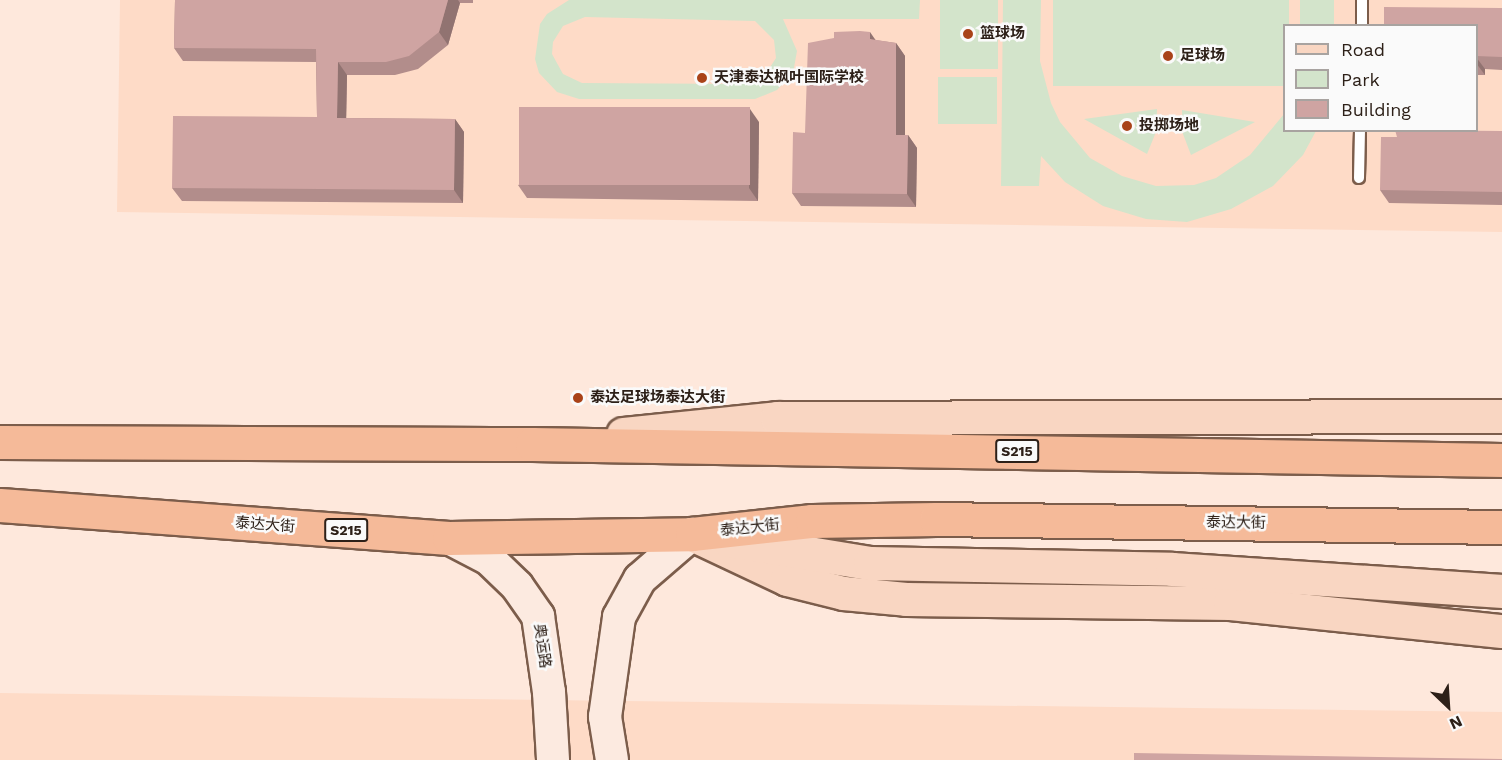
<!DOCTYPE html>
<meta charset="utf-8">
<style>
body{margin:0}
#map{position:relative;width:1502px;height:760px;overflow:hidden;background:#fee8dc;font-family:"Work Sans","Noto Sans SC",sans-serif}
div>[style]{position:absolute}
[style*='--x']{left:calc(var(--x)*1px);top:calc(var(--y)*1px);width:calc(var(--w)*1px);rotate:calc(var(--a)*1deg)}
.built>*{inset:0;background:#fedbc7}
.green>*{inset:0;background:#d3e4cb;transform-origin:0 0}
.roads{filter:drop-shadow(2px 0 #7c5d4b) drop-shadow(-2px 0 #7c5d4b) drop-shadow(0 2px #7c5d4b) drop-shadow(0 -2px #7c5d4b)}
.lane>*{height:10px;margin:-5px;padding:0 5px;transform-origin:5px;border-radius:5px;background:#fff}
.secondary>*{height:32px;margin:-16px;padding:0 16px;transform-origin:16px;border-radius:16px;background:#fceae0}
.primary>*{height:33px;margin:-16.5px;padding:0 16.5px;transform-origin:16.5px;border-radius:16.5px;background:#f9d6c2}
.highway>*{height:33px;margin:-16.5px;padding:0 16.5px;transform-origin:16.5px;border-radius:16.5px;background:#f5ba99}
.wall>*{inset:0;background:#b28d8b}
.shaded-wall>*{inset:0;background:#917371}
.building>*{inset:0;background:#cfa4a2;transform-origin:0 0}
.dots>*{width:16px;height:16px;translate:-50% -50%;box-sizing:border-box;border:3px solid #fafafa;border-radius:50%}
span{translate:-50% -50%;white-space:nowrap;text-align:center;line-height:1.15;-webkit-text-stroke:5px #fafafa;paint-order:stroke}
.shield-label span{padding:2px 4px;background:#fafafa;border:2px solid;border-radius:4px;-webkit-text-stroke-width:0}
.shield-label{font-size:14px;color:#2d2018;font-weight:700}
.poi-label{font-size:15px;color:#2d2018;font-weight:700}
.left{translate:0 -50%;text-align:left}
.street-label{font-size:15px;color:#2d2018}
.legend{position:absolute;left:1283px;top:24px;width:195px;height:108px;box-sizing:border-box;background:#fafafa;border:2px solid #a8a3a0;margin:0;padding:8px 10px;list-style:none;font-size:18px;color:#2d2018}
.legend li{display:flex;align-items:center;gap:12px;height:30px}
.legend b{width:30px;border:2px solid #a8a3a0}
.north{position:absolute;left:1418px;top:676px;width:60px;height:60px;-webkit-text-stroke:4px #fafafa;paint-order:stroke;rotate:155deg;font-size:16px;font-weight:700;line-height:24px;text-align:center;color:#2d2018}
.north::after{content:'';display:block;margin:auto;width:21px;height:27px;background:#2d2018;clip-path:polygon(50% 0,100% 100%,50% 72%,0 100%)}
</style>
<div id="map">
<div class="built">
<div style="clip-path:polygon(evenodd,120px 0,1502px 0,1502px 232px,117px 212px,120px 0,1284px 26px,1476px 26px,1476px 130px,1284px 130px,1284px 26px)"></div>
<div style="clip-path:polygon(0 693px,1502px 712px,1502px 760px,0 760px)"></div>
</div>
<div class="green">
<div style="clip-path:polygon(evenodd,569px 0,920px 0,919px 19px,783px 19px,797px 51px,793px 73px,777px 90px,755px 99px,579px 99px,557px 92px,539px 73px,535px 59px,540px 24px,547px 14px,569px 0,585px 17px,755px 21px,774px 40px,776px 58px,765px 75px,744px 84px,582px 83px,563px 74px,552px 54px,553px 42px,563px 26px,585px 17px)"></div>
<div style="left:940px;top:0;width:58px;height:69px"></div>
<div style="clip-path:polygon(1003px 0,1041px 0,1040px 61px,1051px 103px,1060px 122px,1090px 158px,1122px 176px,1156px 186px,1194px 185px,1216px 178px,1250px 155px,1284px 114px,1284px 130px,1316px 131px,1303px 155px,1273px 186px,1231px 209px,1187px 222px,1146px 219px,1103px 206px,1065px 182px,1041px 156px,1039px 186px,1001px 186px)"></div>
<div style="left:1053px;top:0;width:236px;height:86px"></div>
<div style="left:1300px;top:0;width:34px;height:25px"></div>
<div style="left:938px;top:77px;width:59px;height:47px"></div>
<div style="clip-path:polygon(1157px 109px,1156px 132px,1147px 154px,1084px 119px)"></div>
<div style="clip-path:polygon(1182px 110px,1255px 122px,1191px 155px,1183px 134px)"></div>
</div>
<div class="roads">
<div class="lane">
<div style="--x:1362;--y:26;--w:26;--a:-90"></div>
<div style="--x:1359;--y:178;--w:48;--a:-88.8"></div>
</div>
<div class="secondary">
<div style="--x:449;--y:538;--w:45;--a:27.7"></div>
<div style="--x:489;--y:559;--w:39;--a:44"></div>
<div style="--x:517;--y:586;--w:37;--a:55"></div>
<div style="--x:538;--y:616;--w:77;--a:81.8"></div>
<div style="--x:549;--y:692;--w:68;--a:86.6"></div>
<div style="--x:612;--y:760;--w:44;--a:-99.2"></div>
<div style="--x:605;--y:717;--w:101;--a:-82"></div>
<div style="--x:619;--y:617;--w:43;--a:-61.1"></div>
<div style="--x:640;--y:579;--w:69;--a:-40.9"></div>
</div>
<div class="primary">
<div style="--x:623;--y:434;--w:155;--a:-5.9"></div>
<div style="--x:777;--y:418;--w:725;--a:-0.16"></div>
<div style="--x:692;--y:534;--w:105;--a:25.3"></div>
<div style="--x:787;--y:579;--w:58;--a:14"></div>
<div style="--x:843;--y:593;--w:63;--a:5.4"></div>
<div style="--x:906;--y:599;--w:324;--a:0.7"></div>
<div style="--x:1230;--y:603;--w:273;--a:5.9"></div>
<div style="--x:729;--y:540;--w:143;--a:9.3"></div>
<div style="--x:870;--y:563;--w:302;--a:1.1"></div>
<div style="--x:1172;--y:569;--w:331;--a:3.8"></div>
</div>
<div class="highway">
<div style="--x:0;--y:442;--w:532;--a:0.22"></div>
<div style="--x:532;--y:444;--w:970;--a:0.94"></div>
<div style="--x:0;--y:505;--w:450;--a:4.2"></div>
<div style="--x:449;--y:538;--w:243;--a:-0.9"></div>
<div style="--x:692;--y:534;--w:121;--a:-6.2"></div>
<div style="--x:812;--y:521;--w:124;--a:-0.9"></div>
<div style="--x:936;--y:519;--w:566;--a:0.81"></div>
</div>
</div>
<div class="wall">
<div style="clip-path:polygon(175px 0,473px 0,473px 3px,460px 3px,448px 45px,418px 69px,395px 75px,347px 75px,346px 118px,455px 119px,464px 132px,463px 203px,182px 201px,172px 188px,317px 117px,316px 62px,183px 61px,174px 48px)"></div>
<div style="clip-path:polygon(1502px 8px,1502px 70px,1485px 69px,1485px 75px,1476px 75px,1476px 26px)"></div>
<div style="clip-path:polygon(875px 40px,896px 43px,905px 56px,905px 135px,908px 135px,917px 148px,916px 207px,801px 206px,792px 193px,805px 133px)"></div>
<div style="clip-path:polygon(759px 122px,758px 201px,527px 198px,518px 185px)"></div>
<div style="clip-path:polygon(1502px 131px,1502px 205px,1389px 203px,1380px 190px,1397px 137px)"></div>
</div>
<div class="shaded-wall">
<div style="clip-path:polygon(448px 0,458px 0,460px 3px,448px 45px,439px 32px)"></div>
<div style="clip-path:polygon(870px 32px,879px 45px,870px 39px)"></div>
<div style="clip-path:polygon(896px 43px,905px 56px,905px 148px,896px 135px)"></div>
<div style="clip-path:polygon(1476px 57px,1485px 69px,1485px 75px,1476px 63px)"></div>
<div style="clip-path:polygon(338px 62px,347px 75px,346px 131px,337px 118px)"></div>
<div style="clip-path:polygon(750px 109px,759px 122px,758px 201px,749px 188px)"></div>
<div style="clip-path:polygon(455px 119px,464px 132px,463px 203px,454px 190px)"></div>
<div style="clip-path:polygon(908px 135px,917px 148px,916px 207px,907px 194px)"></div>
</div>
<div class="building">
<div style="clip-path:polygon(175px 0,448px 0,439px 32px,409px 56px,386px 62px,338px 62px,337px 118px,455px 119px,454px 190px,172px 188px,173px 116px,317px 117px,316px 49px,174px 48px)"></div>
<div style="clip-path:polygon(1384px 7px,1502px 8px,1502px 57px,1476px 56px,1476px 26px,1384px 26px)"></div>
<div style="clip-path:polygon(860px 31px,870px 32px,870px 39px,896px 43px,896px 135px,908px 135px,907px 194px,792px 193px,793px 132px,805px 133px,808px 43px,834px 38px,834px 32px)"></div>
<div style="left:519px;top:107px;width:231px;height:78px"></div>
<div style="clip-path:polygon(1395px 130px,1502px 131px,1502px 192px,1380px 190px,1381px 137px,1397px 137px)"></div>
<div style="clip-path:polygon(1134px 753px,1502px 759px,1502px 760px,1134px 760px)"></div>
</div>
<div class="dots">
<div style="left:968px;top:34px;background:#a94319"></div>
<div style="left:1168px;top:56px;background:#a94319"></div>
<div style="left:702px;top:78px;background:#a94319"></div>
<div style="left:1127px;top:126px;background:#a94319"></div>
<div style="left:578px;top:398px;background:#a94319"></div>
</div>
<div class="shield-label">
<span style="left:1017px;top:451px">S215</span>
<span style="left:346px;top:530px">S215</span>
</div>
<div class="poi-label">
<span class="left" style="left:980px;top:34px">篮球场</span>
<span class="left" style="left:1180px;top:56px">足球场</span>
<span class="left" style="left:714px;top:78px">天津泰达枫叶国际学校</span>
<span class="left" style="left:1139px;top:126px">投掷场地</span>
<span class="left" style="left:590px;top:398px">泰达足球场泰达大街</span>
</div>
<div class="street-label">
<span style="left:1236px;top:523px;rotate:1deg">泰达大街</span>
<span style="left:265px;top:525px;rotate:4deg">泰达大街</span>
<span style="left:750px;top:528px;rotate:-6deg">泰达大街</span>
<span style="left:542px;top:646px;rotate:82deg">奥运路</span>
</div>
<ul class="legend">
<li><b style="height:8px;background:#f9d6c2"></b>Road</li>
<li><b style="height:16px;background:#d3e4cb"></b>Park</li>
<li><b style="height:16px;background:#cfa4a2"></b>Building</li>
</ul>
<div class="north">N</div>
</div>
